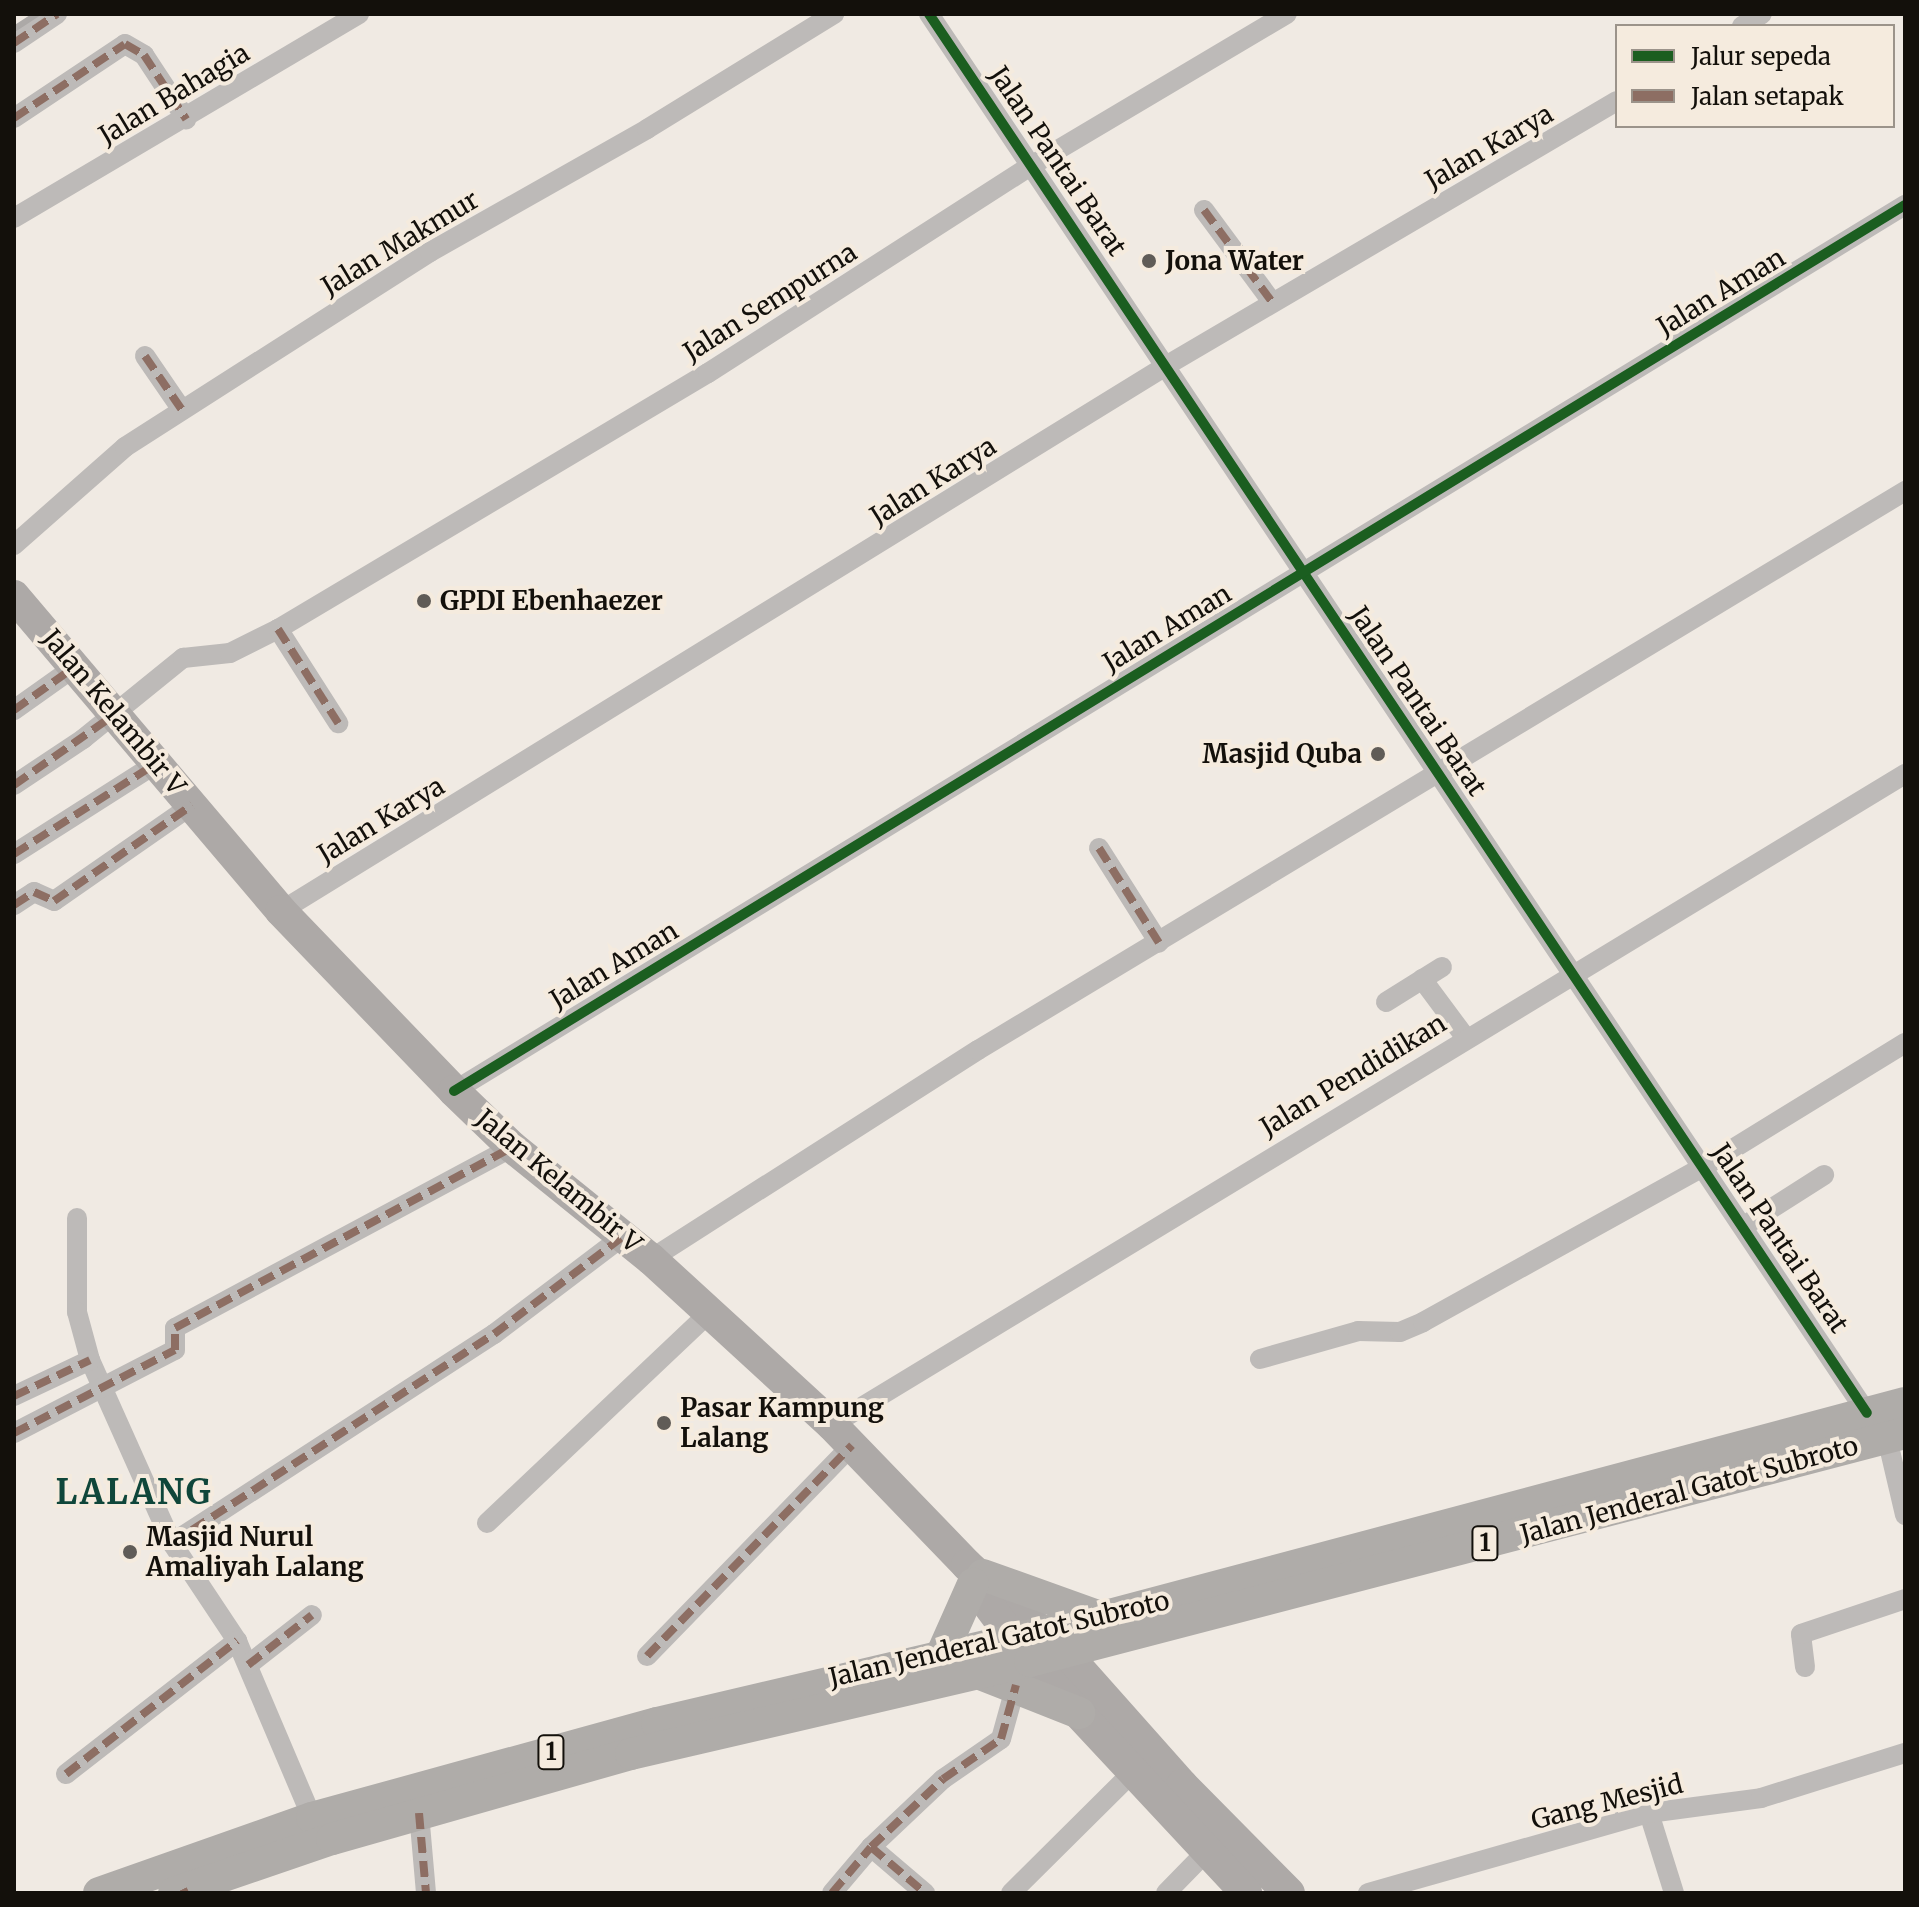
<!DOCTYPE html>
<style>
body{margin:0}
#map{position:relative;width:1919px;height:1907px;overflow:hidden;background:#f0eae3;font-family:Merriweather,serif}
div>[style]{position:absolute}
[style*='--x']{left:calc(var(--x)*1px);top:calc(var(--y)*1px);width:calc(var(--w)*1px);rotate:calc(var(--a)*1deg)}
.minor>*{height:20px;margin:-10px;padding:0 10px;transform-origin:10px;border-radius:10px;background:#bdbab8}
.primary>*{height:32px;margin:-16px;padding:0 16px;transform-origin:16px;border-radius:16px;background:#ada9a7}
.trunk>*{height:32px;margin:-16px;padding:0 16px;transform-origin:16px;border-radius:16px;background:#afaca9}
.rail>*{height:6px;margin:-3px;padding:0 3px;transform-origin:3px;border-radius:3px;background:#aca9a7}
.quiet>*{height:8px;margin-top:-4px;transform-origin:0;background:repeating-linear-gradient(90deg,#8d6e63 0 16px,transparent 0 24px)}
.cycleway>*{height:10px;margin:-5px;padding:0 5px;transform-origin:5px;border-radius:5px;background:#1b5e20}
.dots>*{width:22px;height:22px;translate:-50% -50%;box-sizing:border-box;border:4px solid #f5ebde;border-radius:50%}
span{translate:-50% -50%;white-space:nowrap;text-align:center;line-height:1.15;-webkit-text-stroke:8px #f5ebde;paint-order:stroke}
.shield-label span{padding:2px 6px;background:#f5ebde;border:2px solid;border-radius:6px;-webkit-text-stroke-width:0}
.shield-label{font-size:24px;color:#13100b;font-weight:700}
.street-label{font-size:26px;color:#13100b}
.poi-label{font-size:26px;color:#13100b;font-weight:700}
.left{translate:0 -50%;text-align:left}
.right{translate:-100% -50%;text-align:right}
.district-label{font-size:34px;color:#0f463a;font-weight:700;letter-spacing:2px}
.frame{position:absolute;inset:0;border:16px solid #13100b;pointer-events:none}
.legend{position:absolute;left:1615px;top:24px;width:280px;height:104px;box-sizing:border-box;background:#f5ebde;border:2px solid #9b938a;margin:0;padding:10px 14px;list-style:none;font-size:24px;color:#13100b}
.legend li{display:flex;align-items:center;gap:16px;height:40px}
.legend b{width:40px;border:2px solid #9b938a}
</style>
<div id="map">
<div class="minor">
<div style="--x:929;--y:14;--w:1684;--a:56.16"></div>
<div style="--x:1742;--y:26;--w:23;--a:-31"></div>
<div style="--x:14;--y:43;--w:52;--a:-34"></div>
<div style="--x:14;--y:118;--w:133;--a:-33.7"></div>
<div style="--x:125;--y:44;--w:22;--a:30"></div>
<div style="--x:144;--y:55;--w:77;--a:56.7"></div>
<div style="--x:1204;--y:210;--w:114;--a:53.5"></div>
<div style="--x:14;--y:218;--w:401;--a:-30.6"></div>
<div style="--x:145;--y:356;--w:65;--a:55.6"></div>
<div style="--x:14;--y:545;--w:148;--a:-41.4"></div>
<div style="--x:125;--y:447;--w:362;--a:-32.6"></div>
<div style="--x:430;--y:252;--w:249;--a:-29.5"></div>
<div style="--x:647;--y:129;--w:220;--a:-31.6"></div>
<div style="--x:278;--y:629;--w:112;--a:57.4"></div>
<div style="--x:14;--y:710;--w:76;--a:-35.4"></div>
<div style="--x:14;--y:785;--w:83;--a:-33.7"></div>
<div style="--x:83;--y:739;--w:129;--a:-39"></div>
<div style="--x:183;--y:658;--w:47;--a:-6.1"></div>
<div style="--x:230;--y:653;--w:54;--a:-26.6"></div>
<div style="--x:278;--y:629;--w:500;--a:-30.77"></div>
<div style="--x:708;--y:373;--w:387;--a:-32.7"></div>
<div style="--x:1034;--y:164;--w:294;--a:-30.7"></div>
<div style="--x:1099;--y:848;--w:112;--a:57.7"></div>
<div style="--x:14;--y:854;--w:169;--a:-32.5"></div>
<div style="--x:14;--y:905;--w:24;--a:-33"></div>
<div style="--x:34;--y:892;--w:22;--a:24"></div>
<div style="--x:54;--y:901;--w:168;--a:-34.8"></div>
<div style="--x:281;--y:911;--w:1043;--a:-31.63"></div>
<div style="--x:1169;--y:364;--w:519;--a:-30.42"></div>
<div style="--x:1422;--y:979;--w:72;--a:53.4"></div>
<div style="--x:1386;--y:1002;--w:66;--a:-32"></div>
<div style="--x:454;--y:1091;--w:1700;--a:-31.41"></div>
<div style="--x:77;--y:1218;--w:94;--a:90"></div>
<div style="--x:77;--y:1312;--w:50;--a:74.8"></div>
<div style="--x:90;--y:1360;--w:201;--a:65.9"></div>
<div style="--x:172;--y:1543;--w:118;--a:56.4"></div>
<div style="--x:237;--y:1641;--w:192;--a:67"></div>
<div style="--x:1744;--y:1226;--w:95;--a:-32.5"></div>
<div style="--x:651;--y:1259;--w:388;--a:-32.6"></div>
<div style="--x:978;--y:1050;--w:1083;--a:-31.09"></div>
<div style="--x:1260;--y:1359;--w:102;--a:-15.9"></div>
<div style="--x:1358;--y:1331;--w:42;--a:1.4"></div>
<div style="--x:1400;--y:1332;--w:25;--a:-23"></div>
<div style="--x:1423;--y:1322;--w:322;--a:-29"></div>
<div style="--x:1705;--y:1166;--w:235;--a:-31.6"></div>
<div style="--x:14;--y:1396;--w:84;--a:-25.3"></div>
<div style="--x:832;--y:1425;--w:1255;--a:-31.25"></div>
<div style="--x:14;--y:1433;--w:181;--a:-27.3"></div>
<div style="--x:175;--y:1350;--w:22;--a:-90"></div>
<div style="--x:175;--y:1328;--w:383;--a:-28.2"></div>
<div style="--x:1887;--y:1438;--w:79;--a:76.8"></div>
<div style="--x:487;--y:1523;--w:306;--a:-43.4"></div>
<div style="--x:172;--y:1543;--w:384;--a:-33"></div>
<div style="--x:494;--y:1334;--w:159;--a:-37.1"></div>
<div style="--x:647;--y:1656;--w:294;--a:-45.8"></div>
<div style="--x:248;--y:1665;--w:81;--a:-38"></div>
<div style="--x:1805;--y:1667;--w:33;--a:-97"></div>
<div style="--x:1801;--y:1634;--w:110;--a:-18.6"></div>
<div style="--x:66;--y:1774;--w:217;--a:-37.9"></div>
<div style="--x:419;--y:1813;--w:80;--a:85"></div>
<div style="--x:1649;--y:1813;--w:84;--a:72.6"></div>
<div style="--x:871;--y:1847;--w:71;--a:40.4"></div>
<div style="--x:832;--y:1893;--w:60;--a:-49.7"></div>
<div style="--x:871;--y:1847;--w:99;--a:-43.4"></div>
<div style="--x:943;--y:1779;--w:70;--a:-34.6"></div>
<div style="--x:1001;--y:1739;--w:56;--a:-74.5"></div>
<div style="--x:1011;--y:1893;--w:169;--a:-44.8"></div>
<div style="--x:1166;--y:1893;--w:59;--a:-45.7"></div>
<div style="--x:1368;--y:1893;--w:292;--a:-15.9"></div>
<div style="--x:1649;--y:1813;--w:113;--a:-7.6"></div>
<div style="--x:1761;--y:1798;--w:151;--a:-17.4"></div>
</div>
<div class="primary">
<div style="--x:14;--y:596;--w:413;--a:49.7"></div>
<div style="--x:281;--y:911;--w:250;--a:46.1"></div>
<div style="--x:454;--y:1091;--w:81;--a:44"></div>
<div style="--x:512;--y:1147;--w:179;--a:38.9"></div>
<div style="--x:651;--y:1259;--w:246;--a:42.5"></div>
<div style="--x:832;--y:1425;--w:194;--a:46"></div>
<div style="--x:967;--y:1565;--w:130;--a:41.9"></div>
<div style="--x:1064;--y:1652;--w:178;--a:48.4"></div>
<div style="--x:1182;--y:1785;--w:152;--a:45.3"></div>
<div style="--x:975;--y:1587;--w:92;--a:53.4"></div>
<div style="--x:1030;--y:1661;--w:317;--a:47"></div>
</div>
<div class="trunk">
<div style="--x:983;--y:1575;--w:124;--a:19.7"></div>
<div style="--x:941;--y:1656;--w:79;--a:-66"></div>
<div style="--x:978;--y:1673;--w:109;--a:21.6"></div>
<div style="--x:99;--y:1893;--w:226;--a:-19.4"></div>
<div style="--x:312;--y:1818;--w:358;--a:-15.4"></div>
<div style="--x:657;--y:1723;--w:395;--a:-13.2"></div>
<div style="--x:1042;--y:1633;--w:893;--a:-14.92"></div>
<div style="--x:174;--y:1893;--w:167;--a:-18.9"></div>
<div style="--x:332;--y:1839;--w:311;--a:-15.9"></div>
<div style="--x:631;--y:1754;--w:410;--a:-13.1"></div>
<div style="--x:1030;--y:1661;--w:904;--a:-14.6"></div>
</div>
<div class="rail">
<div style="--x:14;--y:29;--w:27;--a:-33"></div>
</div>
<div class="quiet">
<div style="--x:14;--y:43;--w:52;--a:-34"></div>
<div style="--x:14;--y:118;--w:133;--a:-33.7"></div>
<div style="--x:125;--y:44;--w:22;--a:30"></div>
<div style="--x:144;--y:55;--w:77;--a:56.7"></div>
<div style="--x:1204;--y:210;--w:114;--a:53.5"></div>
<div style="--x:145;--y:356;--w:65;--a:55.6"></div>
<div style="--x:278;--y:629;--w:112;--a:57.4"></div>
<div style="--x:14;--y:710;--w:76;--a:-35.4"></div>
<div style="--x:14;--y:785;--w:122;--a:-35"></div>
<div style="--x:1099;--y:848;--w:112;--a:57.7"></div>
<div style="--x:14;--y:854;--w:169;--a:-32.5"></div>
<div style="--x:14;--y:905;--w:24;--a:-33"></div>
<div style="--x:34;--y:892;--w:22;--a:24"></div>
<div style="--x:54;--y:901;--w:168;--a:-34.8"></div>
<div style="--x:14;--y:1396;--w:84;--a:-25.3"></div>
<div style="--x:14;--y:1433;--w:181;--a:-27.3"></div>
<div style="--x:175;--y:1350;--w:22;--a:-90"></div>
<div style="--x:175;--y:1328;--w:383;--a:-28.2"></div>
<div style="--x:172;--y:1543;--w:384;--a:-33"></div>
<div style="--x:494;--y:1334;--w:159;--a:-37.1"></div>
<div style="--x:647;--y:1656;--w:294;--a:-45.8"></div>
<div style="--x:248;--y:1665;--w:81;--a:-38"></div>
<div style="--x:66;--y:1774;--w:217;--a:-37.9"></div>
<div style="--x:419;--y:1813;--w:80;--a:85"></div>
<div style="--x:871;--y:1847;--w:71;--a:40.4"></div>
<div style="--x:183;--y:1889;--w:4;--a:63"></div>
<div style="--x:832;--y:1893;--w:60;--a:-49.7"></div>
<div style="--x:871;--y:1847;--w:99;--a:-43.4"></div>
<div style="--x:943;--y:1779;--w:70;--a:-34.6"></div>
<div style="--x:1001;--y:1739;--w:56;--a:-74.5"></div>
</div>
<div class="cycleway">
<div style="--x:929;--y:14;--w:1684;--a:56.16"></div>
<div style="--x:454;--y:1091;--w:1700;--a:-31.41"></div>
</div>
<div class="dots">
<div style="left:1149px;top:261px;background:#605c57"></div>
<div style="left:424px;top:601px;background:#605c57"></div>
<div style="left:1378px;top:754px;background:#605c57"></div>
<div style="left:664px;top:1423px;background:#605c57"></div>
<div style="left:130px;top:1552px;background:#605c57"></div>
</div>
<div class="shield-label">
<span style="left:1485px;top:1543px">1</span>
<span style="left:551px;top:1752px">1</span>
</div>
<div class="street-label">
<span style="left:174px;top:94px;rotate:-31deg">Jalan Bahagia</span>
<span style="left:1489px;top:147px;rotate:-30deg">Jalan Karya</span>
<span style="left:1058px;top:161px;rotate:56deg">Jalan Pantai Barat</span>
<span style="left:400px;top:243px;rotate:-31deg">Jalan Makmur</span>
<span style="left:1721px;top:292px;rotate:-31deg">Jalan Aman</span>
<span style="left:770px;top:302px;rotate:-32deg">Jalan Sempurna</span>
<span style="left:933px;top:481px;rotate:-32deg">Jalan Karya</span>
<span style="left:1167px;top:628px;rotate:-31deg">Jalan Aman</span>
<span style="left:1418px;top:701px;rotate:56deg">Jalan Pantai Barat</span>
<span style="left:114px;top:712px;rotate:50deg">Jalan Kelambir V</span>
<span style="left:381px;top:820px;rotate:-31deg">Jalan Karya</span>
<span style="left:614px;top:965px;rotate:-31deg">Jalan Aman</span>
<span style="left:1353px;top:1075px;rotate:-31deg">Jalan Pendidikan</span>
<span style="left:559px;top:1181px;rotate:40deg">Jalan Kelambir V</span>
<span style="left:1780px;top:1238px;rotate:56deg">Jalan Pantai Barat</span>
<span style="left:1689px;top:1490px;rotate:-15deg">Jalan Jenderal Gatot Subroto</span>
<span style="left:999px;top:1639px;rotate:-13deg">Jalan Jenderal Gatot Subroto</span>
<span style="left:1607px;top:1802px;rotate:-14deg">Gang Mesjid</span>
</div>
<div class="poi-label">
<span class="left" style="left:1165px;top:261px">Jona Water</span>
<span class="left" style="left:440px;top:601px">GPDI Ebenhaezer</span>
<span class="right" style="left:1362px;top:754px">Masjid Quba</span>
<span class="left" style="left:680px;top:1423px">Pasar Kampung<br>Lalang</span>
<span class="left" style="left:146px;top:1552px">Masjid Nurul<br>Amaliyah Lalang</span>
</div>
<div class="district-label">
<span style="left:134px;top:1493px">LALANG</span>
</div>
<div class="frame"></div>
<ul class="legend">
<li><b style="height:10px;background:#1b5e20"></b>Jalur sepeda</li>
<li><b style="height:10px;background:#8d6e63"></b>Jalan setapak</li>
</ul>
</div>
